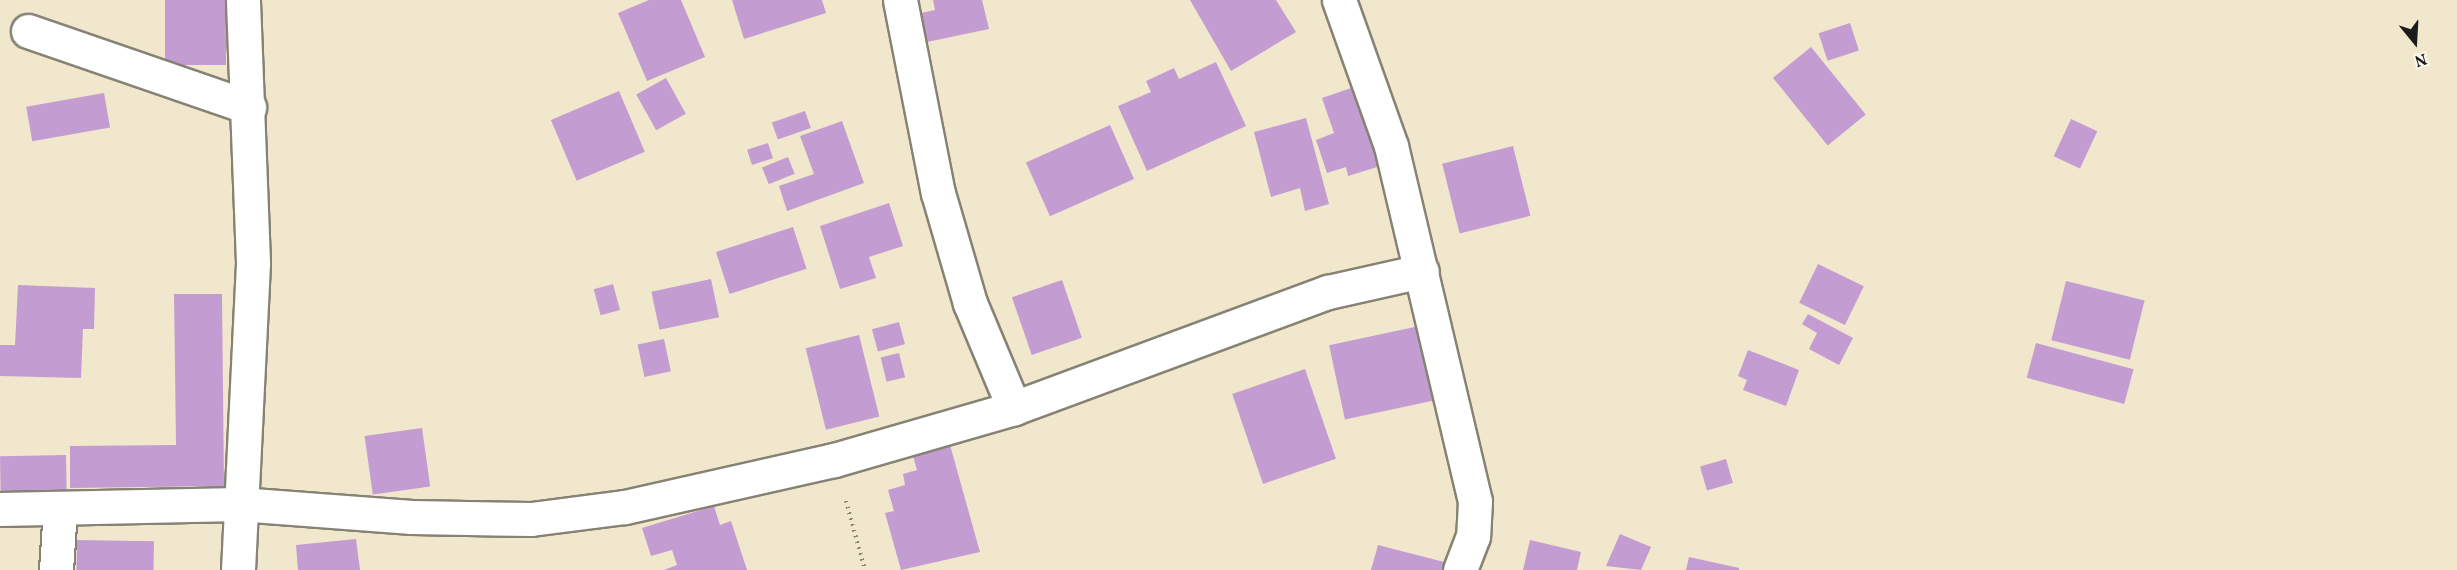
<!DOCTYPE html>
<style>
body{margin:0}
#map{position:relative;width:2457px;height:570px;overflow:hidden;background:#f1e7cc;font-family:Vollkorn,serif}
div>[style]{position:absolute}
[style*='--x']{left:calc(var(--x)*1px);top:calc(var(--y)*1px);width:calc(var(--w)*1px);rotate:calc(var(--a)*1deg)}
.building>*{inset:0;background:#c39dd2;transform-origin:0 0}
.path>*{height:4px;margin-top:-2px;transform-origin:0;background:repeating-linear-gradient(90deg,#868274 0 1.5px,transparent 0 6px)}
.roads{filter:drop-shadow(2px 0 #868274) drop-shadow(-2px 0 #868274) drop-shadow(0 2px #868274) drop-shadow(0 -2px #868274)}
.street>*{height:33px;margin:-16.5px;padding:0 16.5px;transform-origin:16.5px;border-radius:16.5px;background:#fff}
span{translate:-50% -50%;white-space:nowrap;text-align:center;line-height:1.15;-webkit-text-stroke:6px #fbf7ec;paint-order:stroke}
.north{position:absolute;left:2385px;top:12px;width:60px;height:60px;-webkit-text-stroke:4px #fbf7ec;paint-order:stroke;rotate:162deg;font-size:16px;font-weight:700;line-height:24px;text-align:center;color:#1c1c1c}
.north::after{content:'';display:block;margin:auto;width:21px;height:27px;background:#1c1c1c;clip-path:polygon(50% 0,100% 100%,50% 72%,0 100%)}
</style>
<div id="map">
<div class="building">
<div style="left:165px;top:0;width:61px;height:65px"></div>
<div style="clip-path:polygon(649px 0,681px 0,705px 57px,647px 81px,618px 13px)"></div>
<div style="clip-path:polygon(732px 0,822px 0,826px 13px,744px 39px)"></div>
<div style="clip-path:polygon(933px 0,982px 0,989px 29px,927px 42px,921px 13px,935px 10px)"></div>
<div style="clip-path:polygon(1190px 0,1276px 0,1296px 32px,1231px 71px)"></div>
<div style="left:1850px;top:23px;width:29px;height:33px;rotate:72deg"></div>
<div style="left:1811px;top:47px;width:87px;height:49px;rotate:51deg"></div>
<div style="clip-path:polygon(1216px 62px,1246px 126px,1147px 171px,1118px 106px,1151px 92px,1146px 81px,1174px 68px,1179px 79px)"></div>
<div style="left:666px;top:78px;width:41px;height:34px;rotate:61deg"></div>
<div style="clip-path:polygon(1360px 85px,1387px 164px,1348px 176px,1346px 167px,1327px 173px,1316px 140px,1334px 133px,1322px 98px)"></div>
<div style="left:619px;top:91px;width:66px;height:74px;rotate:67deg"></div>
<div style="left:104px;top:93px;width:35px;height:79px;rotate:80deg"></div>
<div style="left:805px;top:111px;width:18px;height:35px;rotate:71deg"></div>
<div style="clip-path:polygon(1306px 118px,1329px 204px,1305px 211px,1300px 188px,1271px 197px,1254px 132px)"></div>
<div style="left:2071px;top:119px;width:29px;height:41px;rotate:25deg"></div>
<div style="clip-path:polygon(842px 121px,864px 183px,787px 211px,779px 186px,814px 174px,800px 136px)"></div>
<div style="left:1110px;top:125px;width:59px;height:92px;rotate:66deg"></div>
<div style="left:768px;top:143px;width:16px;height:22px;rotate:72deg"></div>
<div style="left:1513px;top:146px;width:72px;height:73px;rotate:76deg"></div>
<div style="left:788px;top:157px;width:18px;height:28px;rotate:68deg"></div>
<div style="clip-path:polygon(889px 203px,903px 246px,869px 257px,876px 278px,840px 289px,820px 226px)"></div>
<div style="left:793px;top:227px;width:44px;height:81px;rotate:72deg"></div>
<div style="left:1818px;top:264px;width:51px;height:43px;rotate:26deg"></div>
<div style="left:711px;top:279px;width:39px;height:61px;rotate:78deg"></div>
<div style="left:1062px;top:280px;width:61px;height:53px;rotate:71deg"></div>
<div style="left:2066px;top:281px;width:81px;height:61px;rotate:14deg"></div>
<div style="left:613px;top:284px;width:27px;height:20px;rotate:75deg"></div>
<div style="clip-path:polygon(18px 285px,95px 288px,94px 329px,83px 329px,81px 378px,0 376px,0 345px,15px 345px)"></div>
<div style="clip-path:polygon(174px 294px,222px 294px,224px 486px,70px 488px,70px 446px,176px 445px)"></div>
<div style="clip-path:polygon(1808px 314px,1853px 338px,1839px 365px,1809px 349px,1817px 333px,1802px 324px)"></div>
<div style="left:899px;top:322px;width:23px;height:28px;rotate:75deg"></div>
<div style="left:1424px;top:325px;width:76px;height:97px;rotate:78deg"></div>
<div style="left:859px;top:335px;width:84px;height:55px;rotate:76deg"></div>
<div style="left:664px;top:339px;width:33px;height:27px;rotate:78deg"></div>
<div style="left:2036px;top:343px;width:101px;height:36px;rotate:15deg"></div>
<div style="clip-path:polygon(1748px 350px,1799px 370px,1786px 406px,1743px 390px,1747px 380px,1738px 376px)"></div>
<div style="left:899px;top:353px;width:25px;height:19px;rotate:76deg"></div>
<div style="left:1305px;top:369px;width:95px;height:77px;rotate:71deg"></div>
<div style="left:422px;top:428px;width:59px;height:58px;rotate:82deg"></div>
<div style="clip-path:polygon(950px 445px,980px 552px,901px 570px,885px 513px,894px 511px,888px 490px,905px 485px,903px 474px,917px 470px,913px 456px)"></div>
<div style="left:66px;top:455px;width:45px;height:66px;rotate:89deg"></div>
<div style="left:1726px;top:459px;width:25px;height:27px;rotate:74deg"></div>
<div style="clip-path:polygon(714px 506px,720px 525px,731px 521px,747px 570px,664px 570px,677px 565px,672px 550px,651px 556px,642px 528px)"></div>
<div style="clip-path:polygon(1620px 534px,1651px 547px,1641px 570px,1606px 566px)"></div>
<div style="clip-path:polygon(356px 539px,360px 570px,298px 570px,296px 545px)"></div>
<div style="left:77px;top:540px;width:77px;height:30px;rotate:1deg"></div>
<div style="clip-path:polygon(1530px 540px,1581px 552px,1577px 570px,1523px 570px)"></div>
<div style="clip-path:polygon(1378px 545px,1448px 563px,1446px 570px,1371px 570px)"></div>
<div style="clip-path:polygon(1689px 557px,1739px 568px,1739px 570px,1686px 570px)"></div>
</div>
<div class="path">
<div style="--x:846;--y:501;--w:72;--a:74.6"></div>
</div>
<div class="roads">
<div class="street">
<div style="--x:900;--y:0;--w:197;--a:78.9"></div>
<div style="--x:938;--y:193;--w:115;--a:73.8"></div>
<div style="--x:970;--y:303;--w:114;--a:67.3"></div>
<div style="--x:1339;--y:0;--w:155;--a:70.4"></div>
<div style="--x:1391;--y:146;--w:365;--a:76.7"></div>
<div style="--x:1475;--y:501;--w:35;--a:93"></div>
<div style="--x:1473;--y:536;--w:36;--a:111"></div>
<div style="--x:28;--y:31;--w:234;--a:19"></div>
<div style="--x:0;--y:509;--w:239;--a:-1.2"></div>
<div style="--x:239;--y:504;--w:173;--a:4.3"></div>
<div style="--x:412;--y:517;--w:119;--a:1"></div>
<div style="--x:531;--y:519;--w:95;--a:-7.3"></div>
<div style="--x:625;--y:507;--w:214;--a:-12.7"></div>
<div style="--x:834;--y:460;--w:187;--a:-16.1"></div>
<div style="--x:1014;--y:408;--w:335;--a:-20.3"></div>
<div style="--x:1328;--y:292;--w:96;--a:-12.6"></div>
<div style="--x:56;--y:570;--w:62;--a:-86.3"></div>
<div style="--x:238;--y:570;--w:308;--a:-87.2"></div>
<div style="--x:253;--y:262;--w:262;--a:-92.2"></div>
</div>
</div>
<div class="north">N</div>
</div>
